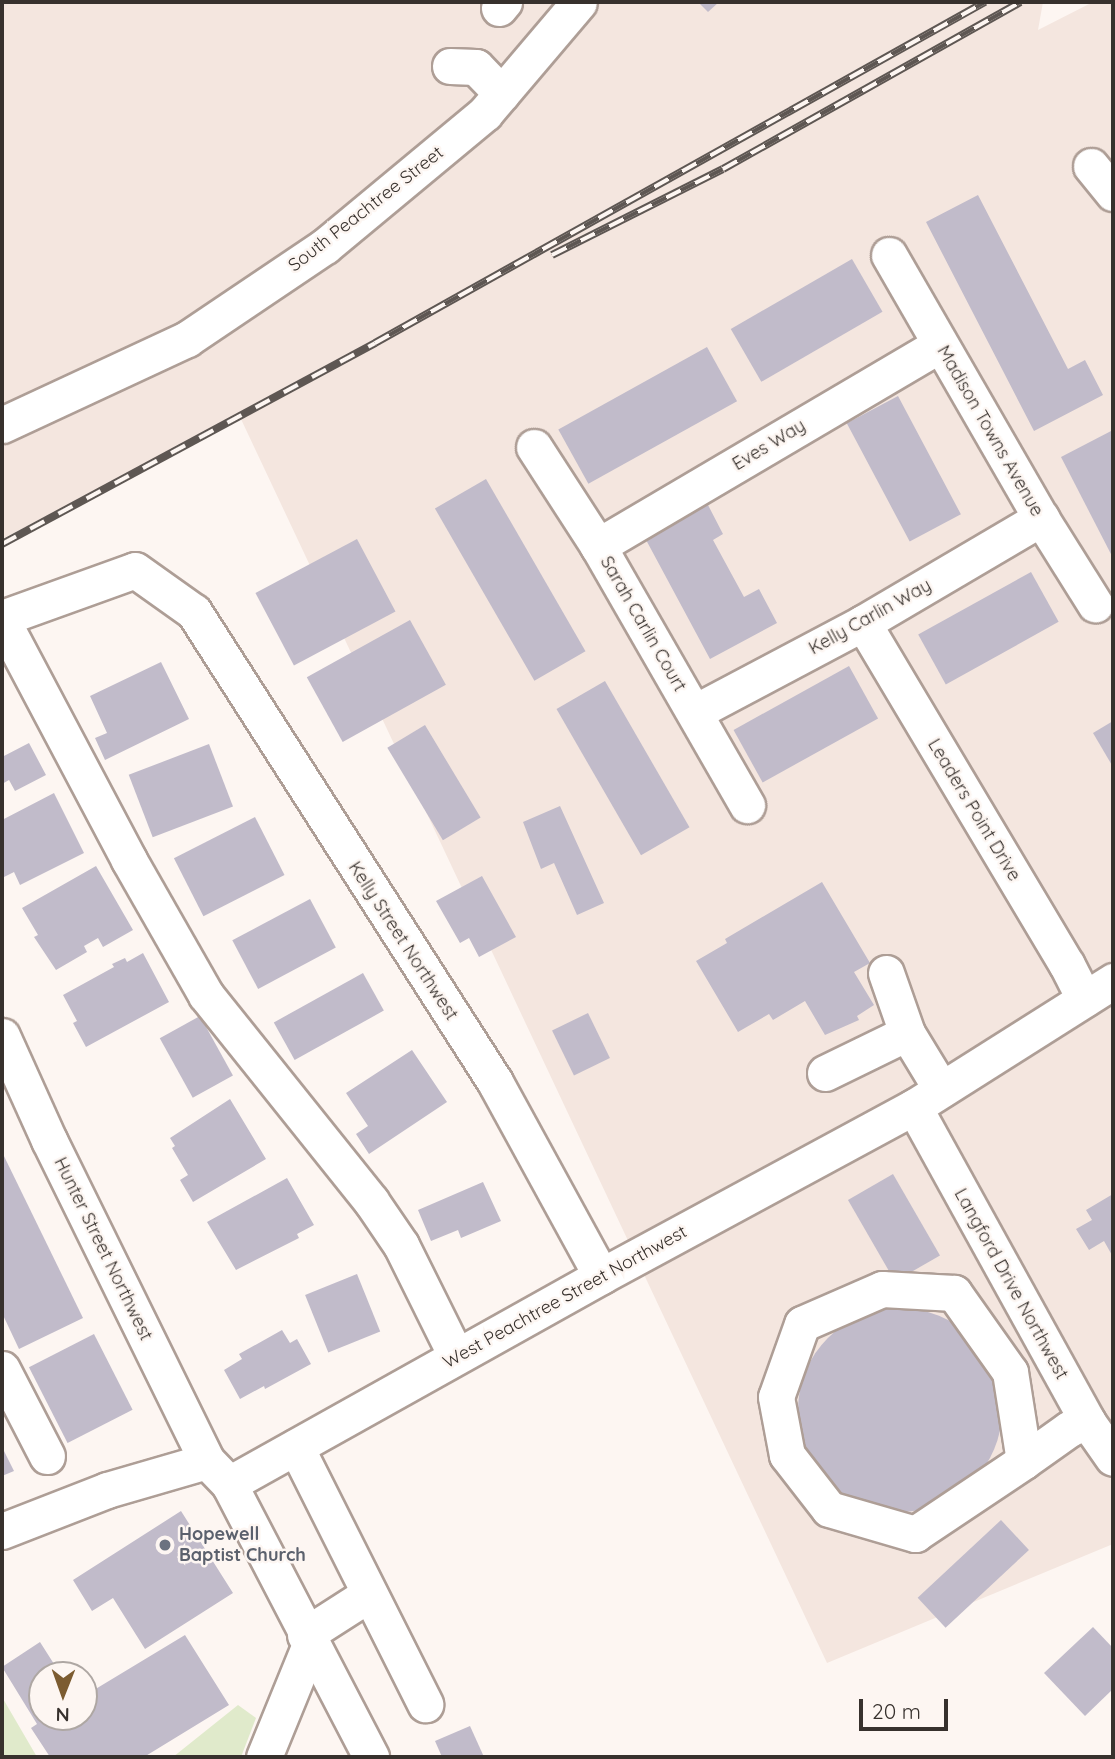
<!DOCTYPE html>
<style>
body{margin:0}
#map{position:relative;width:1115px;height:1759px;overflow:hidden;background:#fdf6f2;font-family:Quicksand,sans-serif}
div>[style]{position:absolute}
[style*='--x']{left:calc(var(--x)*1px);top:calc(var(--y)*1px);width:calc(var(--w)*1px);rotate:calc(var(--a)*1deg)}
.built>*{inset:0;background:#f4e6df}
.green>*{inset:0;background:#e0eacb}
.building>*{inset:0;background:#c1bbca;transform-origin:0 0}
.round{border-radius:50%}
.roads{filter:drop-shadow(2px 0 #ae9e96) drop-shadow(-2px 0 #ae9e96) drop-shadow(0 2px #ae9e96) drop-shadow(0 -2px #ae9e96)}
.minor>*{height:35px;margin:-17.5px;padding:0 17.5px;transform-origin:17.5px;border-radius:17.5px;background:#fff}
.rail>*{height:8px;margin-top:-4px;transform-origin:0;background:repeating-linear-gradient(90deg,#fdf6f2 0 16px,#5e5753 0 32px);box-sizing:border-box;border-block:2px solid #5e5753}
.dots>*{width:19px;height:19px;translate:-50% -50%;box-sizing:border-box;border:4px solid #fdf6f2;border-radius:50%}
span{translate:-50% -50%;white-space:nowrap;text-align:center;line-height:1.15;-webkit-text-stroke:5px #fdf6f2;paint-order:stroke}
.street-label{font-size:18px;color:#37312d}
.worship-label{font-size:18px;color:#5b616d;font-weight:700}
.left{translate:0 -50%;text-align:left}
.frame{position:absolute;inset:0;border:4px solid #37312d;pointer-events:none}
.north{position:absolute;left:28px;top:1661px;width:70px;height:70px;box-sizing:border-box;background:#fdf6f2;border:2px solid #aea7a3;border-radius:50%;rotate:181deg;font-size:19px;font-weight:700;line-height:28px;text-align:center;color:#37312d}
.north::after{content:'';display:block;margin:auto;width:24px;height:32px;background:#7c5c31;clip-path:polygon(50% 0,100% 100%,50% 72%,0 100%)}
.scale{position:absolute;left:859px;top:1699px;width:89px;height:32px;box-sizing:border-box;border:4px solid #37312d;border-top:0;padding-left:9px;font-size:21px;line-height:24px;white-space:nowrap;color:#37312d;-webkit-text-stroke:5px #fdf6f2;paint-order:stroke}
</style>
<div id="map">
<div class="built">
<div style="clip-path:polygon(2px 2px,1043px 2px,1038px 30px,1093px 2px,1113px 2px,1113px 1544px,827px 1663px,240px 417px,2px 539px)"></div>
</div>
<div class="green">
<div style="clip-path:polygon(2px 1697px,37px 1757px,2px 1757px)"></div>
<div style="clip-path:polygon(238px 1705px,256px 1718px,241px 1757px,173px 1757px)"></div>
</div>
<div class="building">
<div style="clip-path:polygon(698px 2px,719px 2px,708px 12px)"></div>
<div style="clip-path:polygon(978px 195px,1068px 369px,1085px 360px,1103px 395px,1034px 431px,926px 222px)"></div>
<div style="left:852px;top:259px;width:61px;height:140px;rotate:60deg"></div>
<div style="left:707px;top:347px;width:62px;height:170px;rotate:61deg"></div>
<div style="left:898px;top:396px;width:134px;height:58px;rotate:62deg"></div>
<div style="clip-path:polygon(1113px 430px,1113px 558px,1061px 457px)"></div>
<div style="left:486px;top:479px;width:199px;height:59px;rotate:60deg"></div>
<div style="clip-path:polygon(708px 505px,723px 534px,713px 540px,744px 597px,759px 589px,777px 623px,710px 659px,645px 538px)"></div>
<div style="left:357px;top:539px;width:82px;height:115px;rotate:62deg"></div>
<div style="left:1031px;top:572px;width:57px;height:129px;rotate:61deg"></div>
<div style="left:410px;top:620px;width:74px;height:118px;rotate:61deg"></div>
<div style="clip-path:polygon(161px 662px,189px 719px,105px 760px,95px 738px,107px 733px,90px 696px)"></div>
<div style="left:849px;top:666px;width:60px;height:132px;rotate:61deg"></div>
<div style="left:605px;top:681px;width:169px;height:56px;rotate:60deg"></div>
<div style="clip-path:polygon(1113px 721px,1113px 767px,1093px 733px)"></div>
<div style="left:425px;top:725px;width:108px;height:44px;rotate:59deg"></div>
<div style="clip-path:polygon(29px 743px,46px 775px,15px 791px,9px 780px,2px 784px,2px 757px)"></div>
<div style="left:209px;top:744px;width:67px;height:86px;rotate:69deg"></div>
<div style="clip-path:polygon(54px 793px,84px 853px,20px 885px,14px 872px,4px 877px,2px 872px,2px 820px)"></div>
<div style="clip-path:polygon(560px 806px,604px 903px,577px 915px,554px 863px,541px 869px,523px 822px)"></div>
<div style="left:255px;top:817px;width:65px;height:91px;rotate:63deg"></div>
<div style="clip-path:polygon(96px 866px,133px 930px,103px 947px,98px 938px,84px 946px,87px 952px,56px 970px,34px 937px,38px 935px,22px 908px)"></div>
<div style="clip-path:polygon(482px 876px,516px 937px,479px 957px,469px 938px,460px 943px,436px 901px)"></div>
<div style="clip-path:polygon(822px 882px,870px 963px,854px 972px,874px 1005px,857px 1016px,859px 1020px,825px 1035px,805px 1001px,773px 1020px,769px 1014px,738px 1032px,696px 961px,727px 943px,725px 939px)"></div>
<div style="left:310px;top:899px;width:55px;height:88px;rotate:62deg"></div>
<div style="clip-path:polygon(143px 953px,169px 1002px,86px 1047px,73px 1023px,77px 1021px,63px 995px,114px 967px,112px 964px,125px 958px,127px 962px)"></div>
<div style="left:363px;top:973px;width:43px;height:102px;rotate:61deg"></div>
<div style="left:588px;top:1013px;width:50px;height:40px;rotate:64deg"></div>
<div style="left:200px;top:1016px;width:68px;height:46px;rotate:61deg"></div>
<div style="clip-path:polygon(412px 1050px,447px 1102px,369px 1154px,356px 1134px,368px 1126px,346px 1093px)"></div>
<div style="clip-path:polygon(230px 1099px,266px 1159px,193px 1202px,180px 1180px,188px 1175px,172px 1148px,175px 1146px,170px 1138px)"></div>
<div style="clip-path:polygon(2px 1152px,83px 1318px,19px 1349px,2px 1313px)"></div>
<div style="left:893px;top:1174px;width:94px;height:52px;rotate:60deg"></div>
<div style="clip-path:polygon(287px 1178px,314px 1225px,297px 1234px,299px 1238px,236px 1270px,207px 1222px)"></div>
<div style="clip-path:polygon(483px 1182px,501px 1221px,461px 1238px,458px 1230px,431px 1241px,418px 1210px)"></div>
<div style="clip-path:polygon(1113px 1194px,1113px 1257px,1104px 1241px,1089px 1250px,1076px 1229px,1092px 1220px,1086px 1210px)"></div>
<div style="left:357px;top:1274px;width:62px;height:56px;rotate:68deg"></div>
<div class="round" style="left:798px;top:1308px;width:204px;height:204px"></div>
<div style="clip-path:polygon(282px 1330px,290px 1343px,297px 1339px,311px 1364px,265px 1389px,264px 1386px,240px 1399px,224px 1370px,242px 1359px,239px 1354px)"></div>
<div style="left:94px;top:1334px;width:85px;height:73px;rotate:63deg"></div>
<div style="clip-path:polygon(2px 1447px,14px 1471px,2px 1476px)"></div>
<div style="clip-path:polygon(181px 1511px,233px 1593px,145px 1649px,113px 1598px,92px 1611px,73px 1580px)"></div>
<div style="left:1001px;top:1520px;width:41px;height:114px;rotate:47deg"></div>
<div style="clip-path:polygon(1093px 1627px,1113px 1648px,1113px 1689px,1085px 1716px,1044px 1673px)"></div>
<div style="clip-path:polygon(185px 1635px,229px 1705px,144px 1757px,50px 1757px,31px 1728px,37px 1724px,2px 1667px,40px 1642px,61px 1675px,42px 1675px,42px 1717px,84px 1717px,84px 1696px)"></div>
<div style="clip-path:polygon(470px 1726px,484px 1757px,442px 1757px,435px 1741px)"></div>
</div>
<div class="roads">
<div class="minor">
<div style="--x:499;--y:8;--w:8;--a:-50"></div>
<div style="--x:450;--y:66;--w:26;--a:2"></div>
<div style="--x:476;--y:67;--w:37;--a:46"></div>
<div style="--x:1091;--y:166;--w:35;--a:51"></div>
<div style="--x:889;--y:255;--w:304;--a:60"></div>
<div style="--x:1041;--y:518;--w:102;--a:57.9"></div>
<div style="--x:2;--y:425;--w:204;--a:-24.9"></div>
<div style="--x:187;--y:339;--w:166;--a:-34"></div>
<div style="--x:325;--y:246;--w:208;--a:-39.7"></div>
<div style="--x:485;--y:113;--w:145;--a:-49.7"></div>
<div style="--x:534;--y:447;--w:118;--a:57.1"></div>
<div style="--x:598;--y:546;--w:299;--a:60.1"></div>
<div style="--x:598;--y:546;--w:396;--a:-30.5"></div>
<div style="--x:2;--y:618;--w:141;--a:-19.8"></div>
<div style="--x:135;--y:570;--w:72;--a:35.4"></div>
<div style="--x:194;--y:612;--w:558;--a:57.36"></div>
<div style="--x:495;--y:1082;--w:221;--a:61.3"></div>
<div style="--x:2;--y:620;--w:272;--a:62.1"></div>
<div style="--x:129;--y:860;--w:155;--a:60.3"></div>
<div style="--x:206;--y:995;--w:264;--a:51.3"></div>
<div style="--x:371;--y:1201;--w:53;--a:55.7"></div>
<div style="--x:401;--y:1245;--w:124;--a:63.6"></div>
<div style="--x:863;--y:623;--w:398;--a:59.2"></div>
<div style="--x:1067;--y:965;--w:38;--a:63"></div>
<div style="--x:695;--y:712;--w:190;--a:-27.9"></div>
<div style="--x:863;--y:623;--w:207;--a:-30.5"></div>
<div style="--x:886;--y:973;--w:64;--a:70.7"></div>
<div style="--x:2;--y:1036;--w:114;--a:65.7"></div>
<div style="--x:49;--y:1140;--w:358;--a:63.8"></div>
<div style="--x:825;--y:1073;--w:91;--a:-26"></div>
<div style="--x:907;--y:1033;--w:66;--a:58.7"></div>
<div style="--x:914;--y:1107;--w:359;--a:61.1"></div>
<div style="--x:1087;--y:1421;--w:45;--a:54.9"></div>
<div style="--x:2;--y:1369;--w:98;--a:62.7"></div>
<div style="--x:296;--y:1447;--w:288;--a:63.3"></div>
<div style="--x:1024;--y:1461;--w:90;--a:-98.9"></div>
<div style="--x:1010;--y:1372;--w:97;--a:-125.3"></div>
<div style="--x:954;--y:1293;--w:72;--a:-176.8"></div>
<div style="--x:882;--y:1289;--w:87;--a:156.4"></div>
<div style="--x:802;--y:1324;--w:77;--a:109.6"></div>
<div style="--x:776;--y:1397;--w:59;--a:79.3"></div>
<div style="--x:787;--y:1455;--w:68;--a:52.1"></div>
<div style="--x:829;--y:1509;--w:90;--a:16.2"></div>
<div style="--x:915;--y:1534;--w:131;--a:-33.8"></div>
<div style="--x:1024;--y:1461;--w:55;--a:-35.4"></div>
<div style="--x:1069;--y:1429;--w:20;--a:-24"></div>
<div style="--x:229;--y:1484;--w:308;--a:62.5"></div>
<div style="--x:2;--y:1531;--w:113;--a:-21.3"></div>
<div style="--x:107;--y:1490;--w:104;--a:-16.2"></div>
<div style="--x:207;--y:1461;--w:32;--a:46"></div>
<div style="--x:229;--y:1484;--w:426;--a:-29.2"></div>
<div style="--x:601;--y:1276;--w:356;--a:-28.4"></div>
<div style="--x:914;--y:1107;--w:236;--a:-32.3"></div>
<div style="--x:305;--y:1635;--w:76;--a:-32.6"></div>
<div style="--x:264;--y:1757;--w:122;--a:-67.8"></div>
</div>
</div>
<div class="rail">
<div style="--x:552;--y:255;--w:191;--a:-26.7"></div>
<div style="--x:723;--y:169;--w:341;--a:-29.3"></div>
<div style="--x:2;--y:544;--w:424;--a:-28.3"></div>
<div style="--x:375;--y:343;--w:699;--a:-29.21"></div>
</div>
<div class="dots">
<div style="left:165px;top:1545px;background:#6b7280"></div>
</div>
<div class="street-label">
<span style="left:366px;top:209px;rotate:-38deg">South Peachtree Street</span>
<span style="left:990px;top:431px;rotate:60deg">Madison Towns Avenue</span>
<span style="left:769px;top:445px;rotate:-31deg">Eves Way</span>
<span style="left:870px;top:617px;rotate:-29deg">Kelly Carlin Way</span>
<span style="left:643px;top:624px;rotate:60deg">Sarah Carlin Court</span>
<span style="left:974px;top:810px;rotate:59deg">Leaders Point Drive</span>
<span style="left:403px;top:941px;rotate:57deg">Kelly Street Northwest</span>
<span style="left:103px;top:1249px;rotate:64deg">Hunter Street Northwest</span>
<span style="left:1011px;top:1284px;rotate:61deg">Langford Drive Northwest</span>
<span style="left:565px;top:1297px;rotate:-29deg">West Peachtree Street Northwest</span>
</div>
<div class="worship-label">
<span class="left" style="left:179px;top:1545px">Hopewell<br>Baptist Church</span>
</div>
<div class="frame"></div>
<div class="north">N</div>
<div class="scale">20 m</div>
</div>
